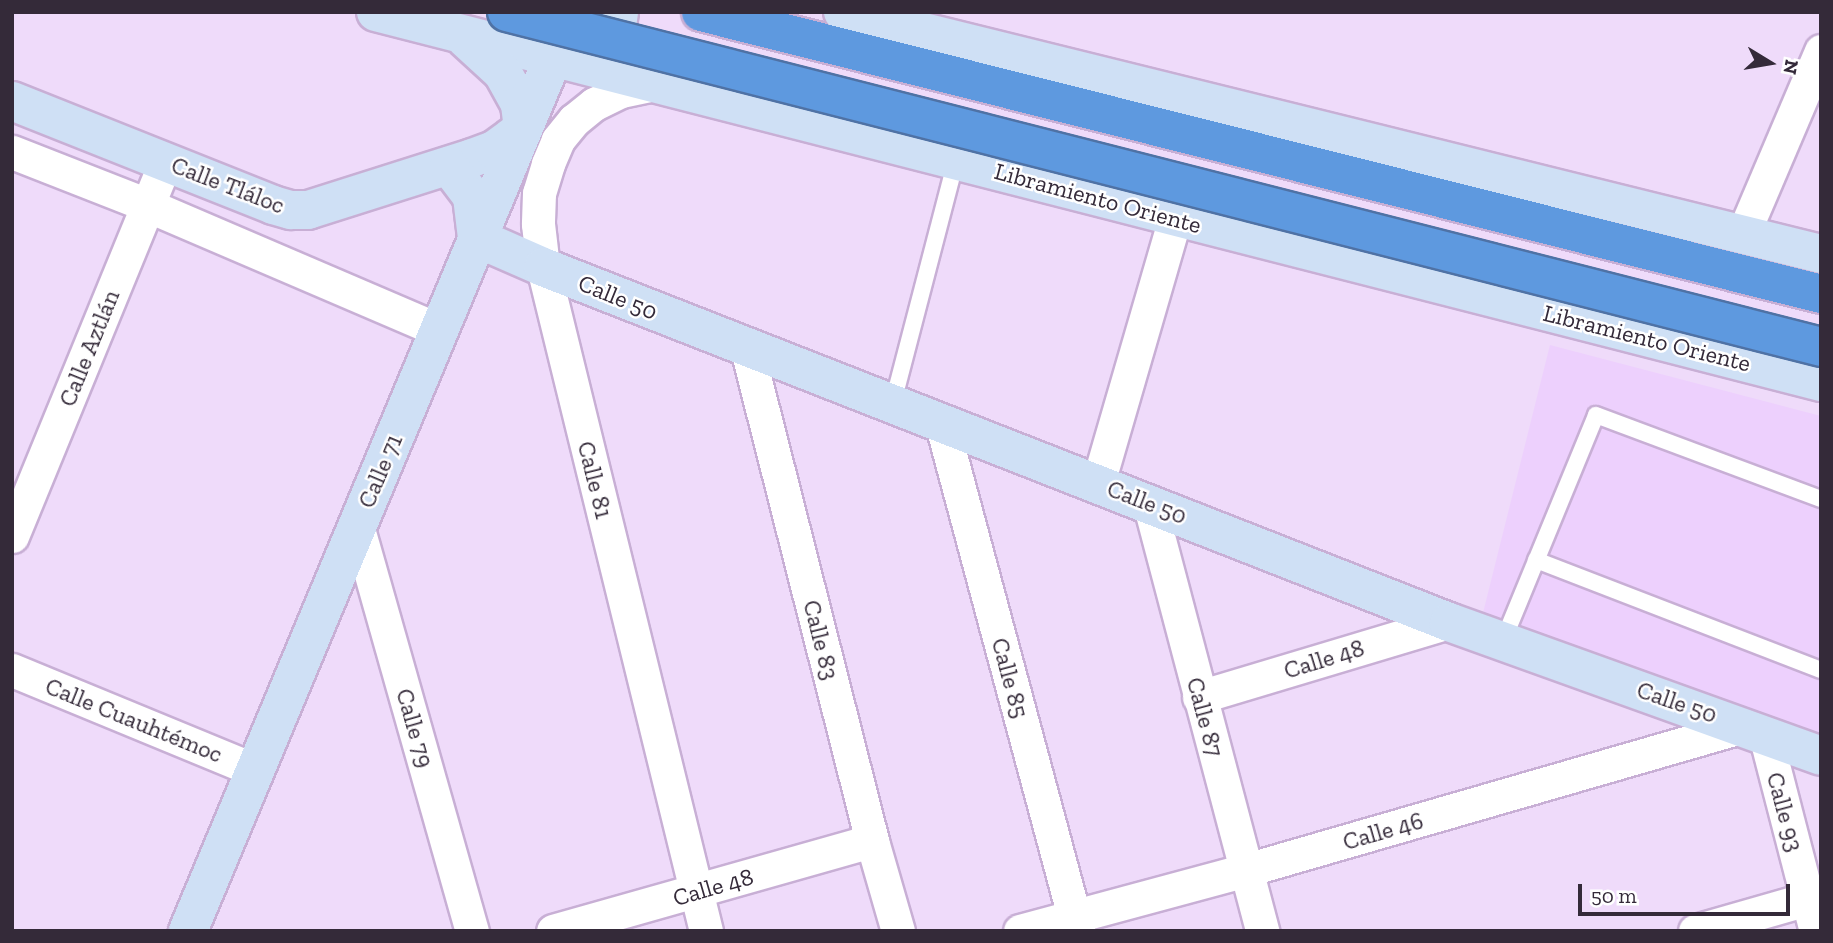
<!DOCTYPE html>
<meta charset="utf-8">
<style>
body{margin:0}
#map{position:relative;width:1833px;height:943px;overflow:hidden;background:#efdbfa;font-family:"Zilla Slab",serif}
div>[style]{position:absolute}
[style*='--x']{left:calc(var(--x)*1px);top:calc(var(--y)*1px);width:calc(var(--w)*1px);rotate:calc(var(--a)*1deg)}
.built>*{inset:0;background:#edd0fd}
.roads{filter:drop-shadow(2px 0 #c8afd5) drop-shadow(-2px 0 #c8afd5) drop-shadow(0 2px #c8afd5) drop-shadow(0 -2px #c8afd5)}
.lane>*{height:16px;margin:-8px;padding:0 8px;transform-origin:8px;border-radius:8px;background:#fff}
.street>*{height:33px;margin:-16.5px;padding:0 16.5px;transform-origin:16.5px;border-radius:16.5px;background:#fff}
.secondary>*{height:38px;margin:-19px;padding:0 19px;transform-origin:19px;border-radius:19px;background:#cfe0f5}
.highway>*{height:38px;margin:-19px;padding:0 19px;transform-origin:19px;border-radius:19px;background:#5e99df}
.bridges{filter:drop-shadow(2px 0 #4f72a5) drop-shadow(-2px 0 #4f72a5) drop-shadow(0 2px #4f72a5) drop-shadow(0 -2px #4f72a5)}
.highway-bridge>*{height:38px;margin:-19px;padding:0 19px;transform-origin:19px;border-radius:19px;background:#5e99df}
span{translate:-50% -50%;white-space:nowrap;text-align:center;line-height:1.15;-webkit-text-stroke:5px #fff;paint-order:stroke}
.street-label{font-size:24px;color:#342a39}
.frame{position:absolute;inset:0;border:14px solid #342a39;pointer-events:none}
.north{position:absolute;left:1735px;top:28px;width:70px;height:70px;-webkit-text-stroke:5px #fff;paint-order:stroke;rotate:101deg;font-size:19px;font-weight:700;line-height:28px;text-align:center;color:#342a39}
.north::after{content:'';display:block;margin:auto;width:24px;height:32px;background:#342a39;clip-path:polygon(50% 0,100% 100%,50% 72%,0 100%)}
.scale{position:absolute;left:1578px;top:884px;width:212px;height:32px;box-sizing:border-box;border:4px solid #342a39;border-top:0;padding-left:9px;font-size:21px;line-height:24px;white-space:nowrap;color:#342a39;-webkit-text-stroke:5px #fff;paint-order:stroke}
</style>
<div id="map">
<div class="built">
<div style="clip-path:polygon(1550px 345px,1821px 416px,1821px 747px,1481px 621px)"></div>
</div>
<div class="roads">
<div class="lane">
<div style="--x:892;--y:406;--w:253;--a:-75.4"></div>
<div style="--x:1536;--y:560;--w:305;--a:21.1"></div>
<div style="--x:1503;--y:641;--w:244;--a:-67.6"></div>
<div style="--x:1596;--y:415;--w:240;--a:20.5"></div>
</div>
<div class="street">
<div style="--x:654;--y:84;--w:34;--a:168"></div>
<div style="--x:621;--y:91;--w:30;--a:154"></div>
<div style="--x:594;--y:104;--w:26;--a:141"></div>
<div style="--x:574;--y:120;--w:26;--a:129"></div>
<div style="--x:558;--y:140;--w:26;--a:113"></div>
<div style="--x:548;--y:164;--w:30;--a:107"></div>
<div style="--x:539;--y:193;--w:31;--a:92"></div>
<div style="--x:538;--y:224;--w:43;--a:83.4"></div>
<div style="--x:543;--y:267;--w:684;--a:76.21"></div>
<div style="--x:12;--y:152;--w:145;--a:21.4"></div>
<div style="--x:147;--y:205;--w:318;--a:23.2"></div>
<div style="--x:1743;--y:234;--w:199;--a:-66.9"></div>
<div style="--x:747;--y:349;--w:508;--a:75.74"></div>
<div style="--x:872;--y:841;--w:94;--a:73.9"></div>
<div style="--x:942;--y:425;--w:524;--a:74.96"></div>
<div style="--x:1098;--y:483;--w:276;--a:-73.8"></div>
<div style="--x:1149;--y:502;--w:444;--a:75.2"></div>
<div style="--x:357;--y:525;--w:422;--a:74.2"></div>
<div style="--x:12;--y:536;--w:405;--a:-67.7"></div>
<div style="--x:12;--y:670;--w:263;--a:22.4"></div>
<div style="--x:1199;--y:697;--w:261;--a:-16.7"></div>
<div style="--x:1765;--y:734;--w:203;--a:75.5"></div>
<div style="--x:553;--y:931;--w:331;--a:-15.8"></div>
<div style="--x:1020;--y:931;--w:234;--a:-15.1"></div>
<div style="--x:1246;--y:870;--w:518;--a:-16.13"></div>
<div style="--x:1695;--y:931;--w:116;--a:-15.9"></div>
</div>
<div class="secondary">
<div style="--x:376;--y:12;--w:1492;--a:14.36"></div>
<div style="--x:619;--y:12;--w:22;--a:98"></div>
<div style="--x:616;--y:34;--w:19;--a:74"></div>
<div style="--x:621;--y:52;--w:21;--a:55"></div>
<div style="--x:843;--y:12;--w:1007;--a:13.9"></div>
<div style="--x:12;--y:101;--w:281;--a:21.7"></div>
<div style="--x:273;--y:205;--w:19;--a:16"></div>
<div style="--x:291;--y:210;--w:17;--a:0"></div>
<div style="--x:308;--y:210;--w:172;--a:-17.6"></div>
<div style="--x:472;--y:158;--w:23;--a:-20"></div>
<div style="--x:494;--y:150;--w:36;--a:-36"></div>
<div style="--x:523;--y:129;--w:25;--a:-97"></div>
<div style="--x:520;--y:104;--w:37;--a:-119"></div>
<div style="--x:502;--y:72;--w:50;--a:-137.4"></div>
<div style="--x:449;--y:166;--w:39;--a:53"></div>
<div style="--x:472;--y:197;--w:41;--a:83"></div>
<div style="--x:477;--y:238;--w:72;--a:23.7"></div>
<div style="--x:543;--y:267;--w:973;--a:21.4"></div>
<div style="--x:1449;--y:622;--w:395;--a:19.8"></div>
<div style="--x:188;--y:931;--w:972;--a:-67.31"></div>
</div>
<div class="highway">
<div style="--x:701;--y:12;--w:1155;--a:14.13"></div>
</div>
</div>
<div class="bridges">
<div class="highway-bridge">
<div style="--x:507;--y:12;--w:1356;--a:14.3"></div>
</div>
</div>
<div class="street-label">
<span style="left:228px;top:185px;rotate:21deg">Calle Tláloc</span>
<span style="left:1098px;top:198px;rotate:15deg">Libramiento Oriente</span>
<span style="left:618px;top:297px;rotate:22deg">Calle 50</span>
<span style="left:1647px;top:338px;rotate:14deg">Libramiento Oriente</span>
<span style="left:89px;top:348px;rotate:-68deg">Calle Aztlán</span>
<span style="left:380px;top:471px;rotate:-67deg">Calle 71</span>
<span style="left:595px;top:480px;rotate:76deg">Calle 81</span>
<span style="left:1147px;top:502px;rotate:21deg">Calle 50</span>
<span style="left:821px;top:640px;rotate:76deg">Calle 83</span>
<span style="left:1324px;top:659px;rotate:-17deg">Calle 48</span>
<span style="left:1010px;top:678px;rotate:75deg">Calle 85</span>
<span style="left:1677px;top:702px;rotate:19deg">Calle 50</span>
<span style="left:1205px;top:717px;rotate:75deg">Calle 87</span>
<span style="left:134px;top:720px;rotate:22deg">Calle Cuauhtémoc</span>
<span style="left:415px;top:728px;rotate:74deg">Calle 79</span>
<span style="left:1785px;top:812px;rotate:75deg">Calle 93</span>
<span style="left:1383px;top:831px;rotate:-16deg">Calle 46</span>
<span style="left:713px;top:887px;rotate:-16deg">Calle 48</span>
</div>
<div class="frame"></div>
<div class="north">N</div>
<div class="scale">50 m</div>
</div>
